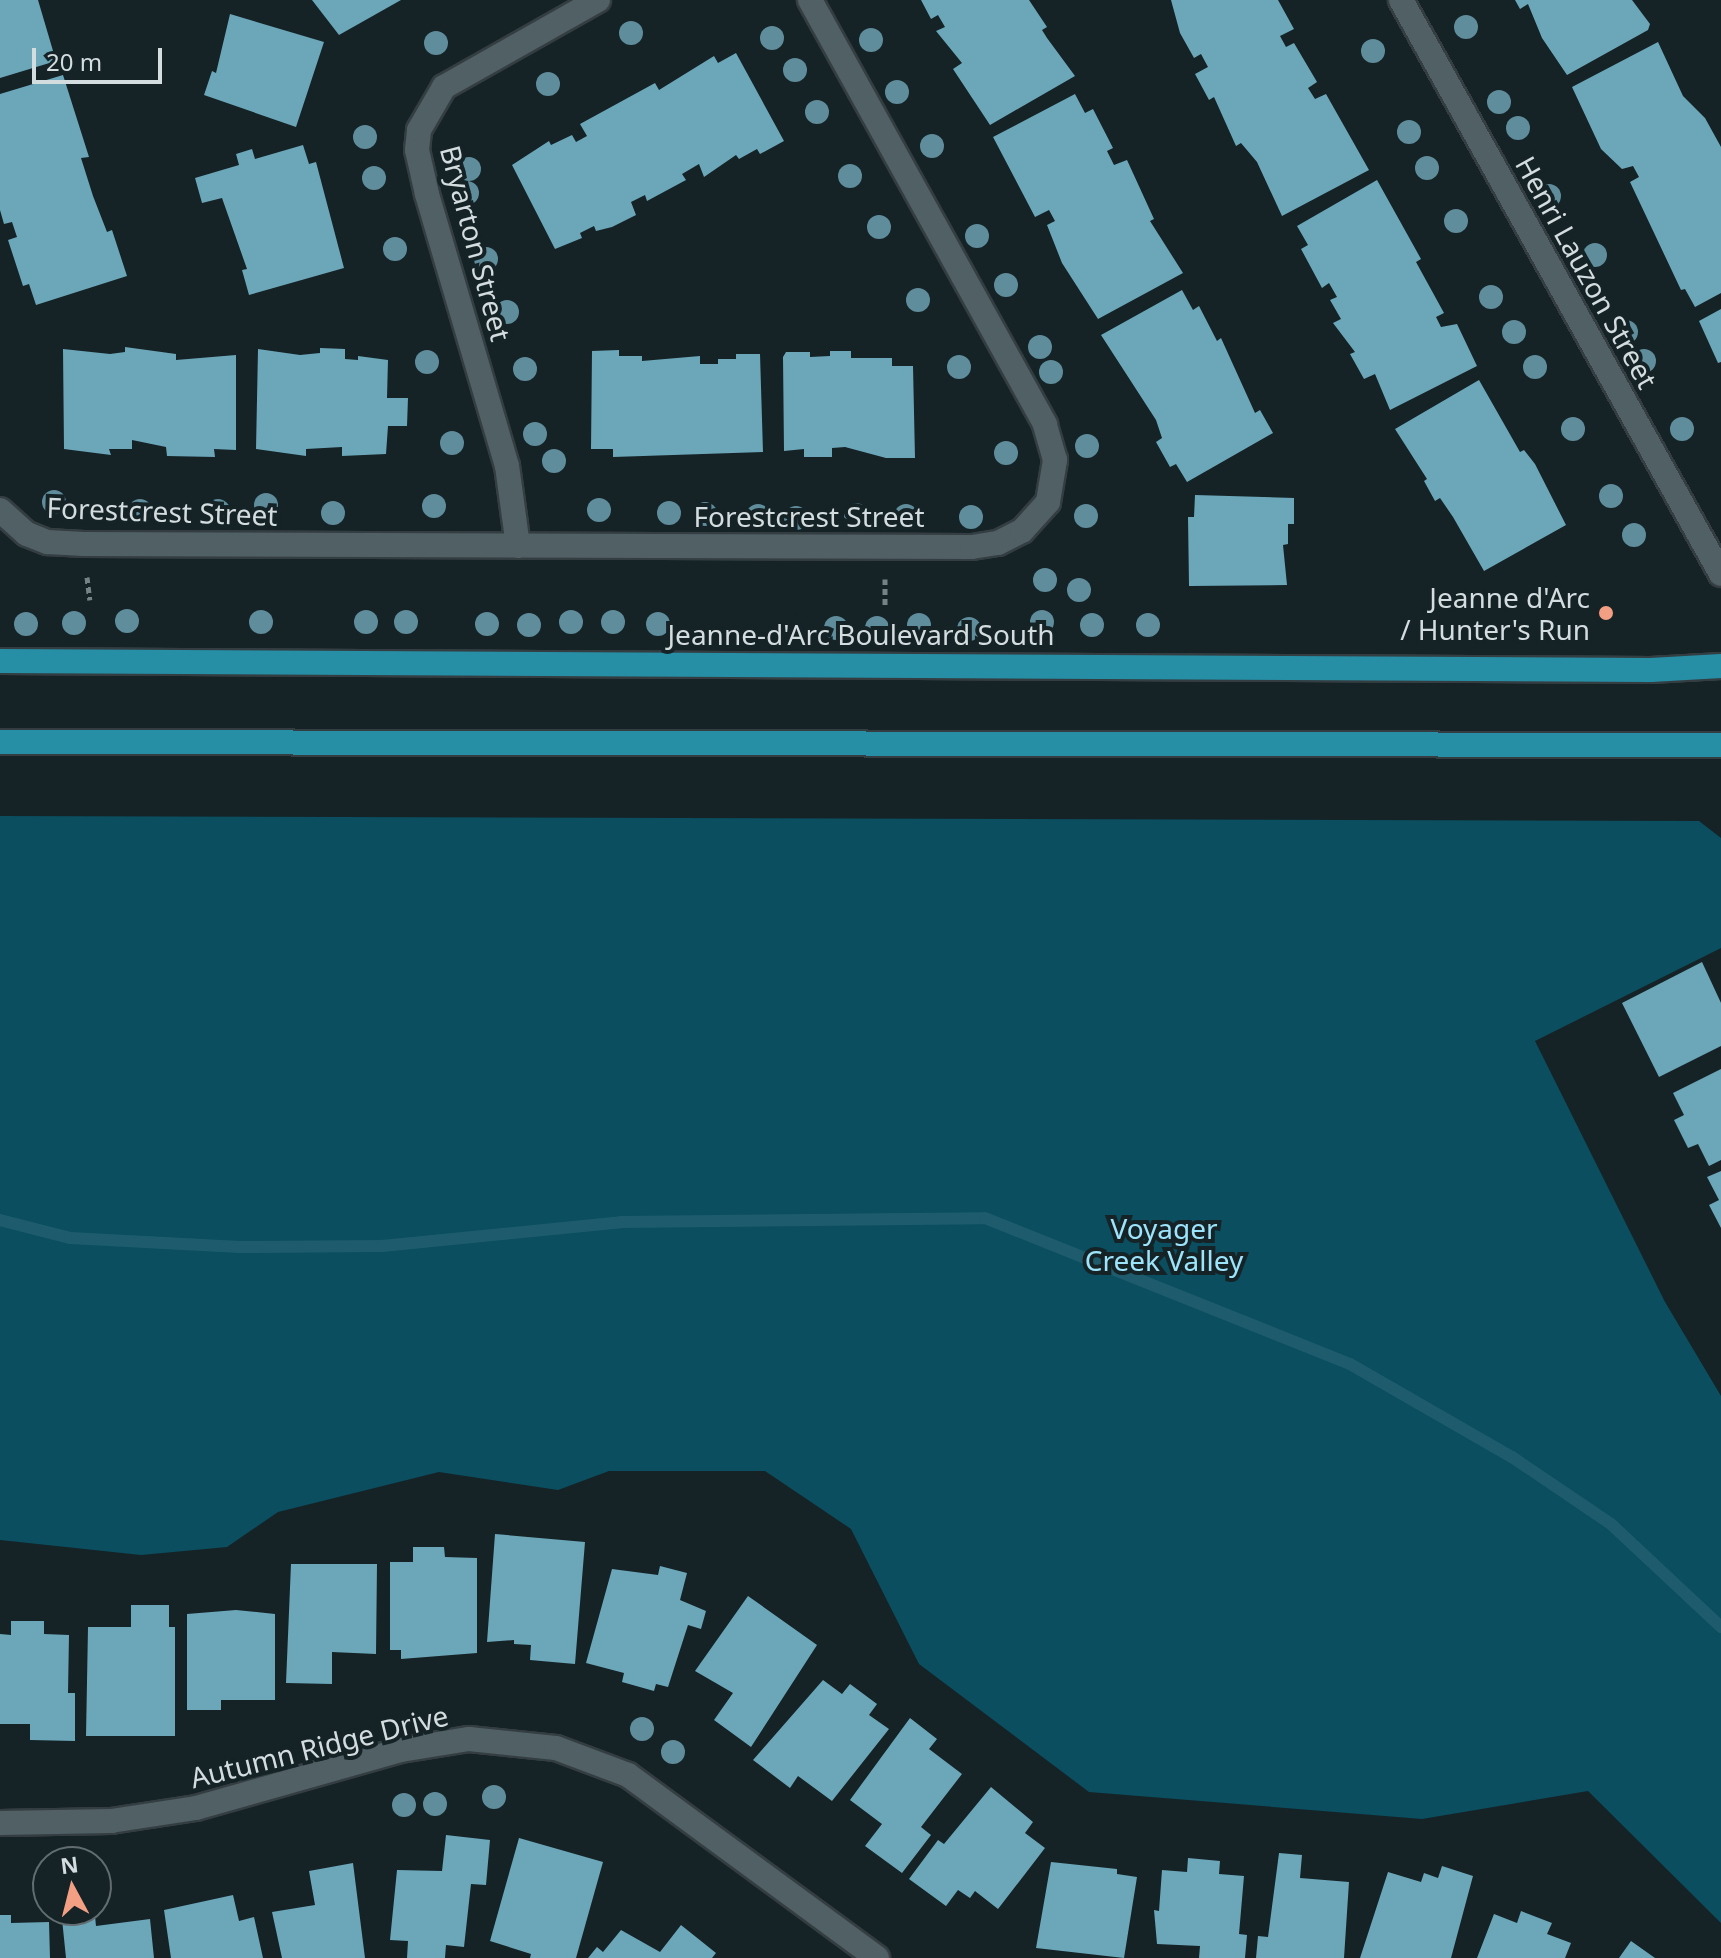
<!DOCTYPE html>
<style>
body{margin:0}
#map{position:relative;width:1721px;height:1958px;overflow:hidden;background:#152327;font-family:"Noto Sans",sans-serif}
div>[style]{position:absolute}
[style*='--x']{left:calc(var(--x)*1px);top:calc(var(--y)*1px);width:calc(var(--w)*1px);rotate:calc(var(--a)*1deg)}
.forest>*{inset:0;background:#0a4e5f}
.stream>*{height:12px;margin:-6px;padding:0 6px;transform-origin:6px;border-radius:6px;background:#1e5c6d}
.building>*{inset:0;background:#6ba7b9}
.path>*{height:5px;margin-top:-2.5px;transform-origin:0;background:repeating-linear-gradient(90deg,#768285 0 6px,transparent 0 10px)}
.roads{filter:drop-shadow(2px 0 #343e42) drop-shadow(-2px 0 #343e42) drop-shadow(0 2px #343e42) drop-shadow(0 -2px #343e42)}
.minor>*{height:24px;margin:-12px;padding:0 12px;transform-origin:12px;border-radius:12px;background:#506065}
.major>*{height:24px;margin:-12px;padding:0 12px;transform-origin:12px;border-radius:12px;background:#268fa6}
.trees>*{width:24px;height:24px;margin:-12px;border-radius:50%;background:#5f8d9c}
.dots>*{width:22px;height:22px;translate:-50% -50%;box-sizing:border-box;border:4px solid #152327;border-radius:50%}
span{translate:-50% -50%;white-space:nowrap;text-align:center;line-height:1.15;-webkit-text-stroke:8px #152327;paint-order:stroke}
.street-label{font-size:28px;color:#d3dcdf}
.poi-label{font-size:28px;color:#d3dcdf}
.right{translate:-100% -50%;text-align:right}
.park-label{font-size:28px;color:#9ce4fb}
.north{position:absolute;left:32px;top:1846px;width:80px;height:80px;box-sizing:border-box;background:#152327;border:2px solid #616d71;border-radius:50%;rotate:353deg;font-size:22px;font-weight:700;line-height:32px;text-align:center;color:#d3dcdf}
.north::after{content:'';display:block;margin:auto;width:28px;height:36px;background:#f39f83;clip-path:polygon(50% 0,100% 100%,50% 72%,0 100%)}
.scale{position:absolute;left:32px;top:48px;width:130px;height:36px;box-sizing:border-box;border:4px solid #d3dcdf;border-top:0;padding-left:10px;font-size:24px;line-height:28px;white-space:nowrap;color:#d3dcdf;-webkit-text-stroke:6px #152327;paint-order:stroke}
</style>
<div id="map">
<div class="forest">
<div style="clip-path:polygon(0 816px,1699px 821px,1721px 838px,1721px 948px,1535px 1041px,1665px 1302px,1721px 1396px,1721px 1923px,1588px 1791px,1422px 1819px,1089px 1792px,919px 1664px,851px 1529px,765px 1471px,609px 1471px,558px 1490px,439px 1472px,278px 1512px,227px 1547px,141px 1555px,0 1540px)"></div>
</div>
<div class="stream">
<div style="--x:0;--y:1220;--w:72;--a:14.4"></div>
<div style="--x:70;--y:1238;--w:170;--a:3"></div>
<div style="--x:240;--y:1247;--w:142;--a:-0.4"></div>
<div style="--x:382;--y:1246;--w:240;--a:-5.7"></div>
<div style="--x:621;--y:1222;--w:364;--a:-0.6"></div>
<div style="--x:985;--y:1218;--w:393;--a:21.8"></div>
<div style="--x:1350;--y:1364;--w:187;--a:29.9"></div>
<div style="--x:1512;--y:1457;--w:120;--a:34.1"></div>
<div style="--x:1611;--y:1524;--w:151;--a:43.1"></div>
</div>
<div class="building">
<div style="clip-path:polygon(0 0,38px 0,56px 61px,0 78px)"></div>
<div style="clip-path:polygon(312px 0,401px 0,339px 35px)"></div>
<div style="clip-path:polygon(921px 0,1029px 0,1047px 27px,1042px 30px,1047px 38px,1075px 76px,990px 125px,953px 69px,962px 63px,936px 31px,945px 27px,938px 15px,931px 19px)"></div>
<div style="clip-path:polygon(1171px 0,1278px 0,1294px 29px,1280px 36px,1286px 47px,1294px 43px,1317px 82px,1308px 88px,1315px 99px,1326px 94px,1369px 170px,1282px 216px,1257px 162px,1241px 143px,1236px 146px,1214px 97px,1209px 100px,1195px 74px,1208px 67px,1201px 54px,1194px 58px,1180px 33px)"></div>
<div style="clip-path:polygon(1515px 0,1632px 0,1650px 24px,1648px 30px,1567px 75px,1542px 38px,1528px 4px,1520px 9px)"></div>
<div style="clip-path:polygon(230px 14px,324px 42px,296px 127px,204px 95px,212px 71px,216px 73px)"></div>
<div style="clip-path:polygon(1658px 42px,1683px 96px,1705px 118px,1721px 147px,1721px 293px,1695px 307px,1685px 289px,1681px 290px,1630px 182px,1639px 177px,1633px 166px,1622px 169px,1601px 149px,1572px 87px)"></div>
<div style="clip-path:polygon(736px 53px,784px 141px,760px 154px,757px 149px,739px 159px,736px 155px,704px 177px,699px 164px,682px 174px,686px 180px,647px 201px,645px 195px,631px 202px,636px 215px,612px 227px,596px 231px,594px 226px,580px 233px,582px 238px,555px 249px,512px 165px,549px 141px,551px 145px,572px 135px,576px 142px,587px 136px,580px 124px,655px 83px,659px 90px,714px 56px,718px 63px)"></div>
<div style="clip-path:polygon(63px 75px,89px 157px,81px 158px,93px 196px,107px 232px,112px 230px,127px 276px,36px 305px,29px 284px,23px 286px,8px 240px,17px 237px,12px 222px,4px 224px,0 210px,0 94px)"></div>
<div style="clip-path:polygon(1075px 94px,1085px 113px,1093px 109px,1113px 148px,1107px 151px,1114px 165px,1127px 160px,1154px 219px,1150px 221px,1183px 273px,1098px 319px,1062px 263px,1047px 225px,1055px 221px,1049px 210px,1035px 217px,993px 137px)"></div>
<div style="clip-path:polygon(303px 145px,309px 164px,316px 162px,344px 268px,249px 295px,242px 270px,247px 269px,222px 198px,202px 203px,195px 178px,239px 165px,236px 154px,252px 149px,255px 159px)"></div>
<div style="clip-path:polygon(1377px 180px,1421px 259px,1416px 262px,1444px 313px,1436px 317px,1441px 327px,1457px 324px,1477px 366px,1390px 410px,1375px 374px,1364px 379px,1350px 354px,1355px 352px,1333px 323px,1341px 319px,1330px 300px,1337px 297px,1329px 283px,1322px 288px,1301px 249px,1308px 245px,1297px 226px)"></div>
<div style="clip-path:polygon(1182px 290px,1193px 310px,1199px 306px,1217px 341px,1221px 338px,1255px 413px,1260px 410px,1273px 433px,1187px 482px,1176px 464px,1170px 467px,1156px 442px,1162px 438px,1156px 420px,1101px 335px)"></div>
<div style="clip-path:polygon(1721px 309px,1721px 362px,1718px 363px,1699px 321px)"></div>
<div style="clip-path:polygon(125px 347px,176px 354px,176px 360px,236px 355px,236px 450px,214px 449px,215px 457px,167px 456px,166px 447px,132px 440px,132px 449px,109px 449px,111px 455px,64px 449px,63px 349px,110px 354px,125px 352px)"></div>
<div style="clip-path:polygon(320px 348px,345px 349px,345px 359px,358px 360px,358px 356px,388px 360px,387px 398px,408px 398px,407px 426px,388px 426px,386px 454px,342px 456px,342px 447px,306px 449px,306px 456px,256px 449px,258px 349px,300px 355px,320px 353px)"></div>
<div style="clip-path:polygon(619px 350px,619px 356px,642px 356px,642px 361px,700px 356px,700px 364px,718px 364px,718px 359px,736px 359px,736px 354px,760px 354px,763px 452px,613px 457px,613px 449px,591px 449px,592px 351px)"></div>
<div style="clip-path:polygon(830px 351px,851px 351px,851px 358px,892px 358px,892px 366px,913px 366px,915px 458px,886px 458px,845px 447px,832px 448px,832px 457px,804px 457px,804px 449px,784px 451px,783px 357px,786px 352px,810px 352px,810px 357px,830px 356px)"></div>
<div style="clip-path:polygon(1479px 380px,1520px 452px,1524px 450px,1535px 464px,1566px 525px,1484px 571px,1453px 517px,1440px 498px,1435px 501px,1424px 481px,1427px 479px,1395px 429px)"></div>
<div style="clip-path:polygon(1195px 495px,1294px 498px,1294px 524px,1288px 524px,1288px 544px,1283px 545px,1287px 585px,1189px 586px,1188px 517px,1194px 517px)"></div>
<div style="clip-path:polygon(1702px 962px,1721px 1003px,1721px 1046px,1659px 1077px,1622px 1003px)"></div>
<div style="clip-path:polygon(1721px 1069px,1721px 1160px,1709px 1166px,1698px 1144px,1688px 1148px,1674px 1120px,1684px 1115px,1673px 1093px)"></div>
<div style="clip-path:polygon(1721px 1171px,1721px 1228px,1709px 1205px,1719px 1200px,1707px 1177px)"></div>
<div style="clip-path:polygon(495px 1534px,585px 1542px,575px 1664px,530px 1660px,531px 1645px,514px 1644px,514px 1640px,487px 1642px)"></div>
<div style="clip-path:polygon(413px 1547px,444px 1547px,445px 1557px,477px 1558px,477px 1653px,401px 1659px,401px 1650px,390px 1650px,390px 1562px,413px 1562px)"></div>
<div style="clip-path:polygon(291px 1564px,377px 1564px,376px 1654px,332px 1652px,332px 1684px,286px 1683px)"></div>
<div style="clip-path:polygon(660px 1566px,687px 1573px,680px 1600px,706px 1611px,701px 1629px,688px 1625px,668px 1687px,656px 1684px,654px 1691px,622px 1682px,624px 1673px,586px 1663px,612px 1569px,658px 1575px)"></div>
<div style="clip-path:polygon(748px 1596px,817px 1645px,751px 1747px,714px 1720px,733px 1693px,695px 1671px)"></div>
<div style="clip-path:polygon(131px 1605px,169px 1605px,169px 1627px,175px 1627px,175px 1736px,86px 1736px,88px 1627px,131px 1627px)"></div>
<div style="clip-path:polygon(236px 1610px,275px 1614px,275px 1700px,221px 1700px,221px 1710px,187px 1710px,187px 1614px)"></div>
<div style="clip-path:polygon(11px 1621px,44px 1621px,44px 1634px,69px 1635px,68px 1693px,75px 1693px,75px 1741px,30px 1740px,30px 1724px,0 1724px,0 1634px,11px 1635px)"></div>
<div style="clip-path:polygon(823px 1680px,842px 1694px,850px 1684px,877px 1704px,869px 1715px,889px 1729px,832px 1801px,798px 1776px,790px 1788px,753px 1760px)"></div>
<div style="clip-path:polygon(910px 1718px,937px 1739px,929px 1749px,962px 1774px,921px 1827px,931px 1835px,902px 1873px,865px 1846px,882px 1824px,850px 1800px)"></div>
<div style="clip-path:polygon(991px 1787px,1033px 1822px,1025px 1833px,1045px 1848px,998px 1909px,975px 1891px,970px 1898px,958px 1890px,946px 1906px,909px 1879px,938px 1840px,944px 1844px)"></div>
<div style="clip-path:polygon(446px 1835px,490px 1840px,486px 1885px,471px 1884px,464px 1947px,446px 1945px,445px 1958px,407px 1958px,408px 1941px,390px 1940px,397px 1870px,442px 1871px)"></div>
<div style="clip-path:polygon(519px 1838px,603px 1862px,576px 1958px,530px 1958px,531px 1954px,490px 1941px)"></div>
<div style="clip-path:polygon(1279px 1853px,1302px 1855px,1300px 1878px,1349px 1882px,1344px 1958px,1256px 1958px,1258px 1936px,1268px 1937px)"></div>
<div style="clip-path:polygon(1188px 1858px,1220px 1861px,1219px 1874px,1244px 1876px,1239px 1934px,1247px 1935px,1245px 1958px,1199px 1958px,1200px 1946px,1157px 1944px,1154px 1910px,1159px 1911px,1162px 1870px,1187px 1872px)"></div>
<div style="clip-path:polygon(1051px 1862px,1117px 1869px,1117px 1874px,1137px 1877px,1124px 1958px,1036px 1948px)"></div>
<div style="clip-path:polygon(353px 1863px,365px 1958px,282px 1958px,272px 1912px,315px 1905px,309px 1871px)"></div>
<div style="clip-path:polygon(1442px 1866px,1473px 1876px,1451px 1958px,1360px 1958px,1388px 1872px,1421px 1882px,1424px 1873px,1438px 1878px)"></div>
<div style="clip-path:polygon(233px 1895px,239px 1921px,254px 1917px,263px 1958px,171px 1958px,164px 1910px)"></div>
<div style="clip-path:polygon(1521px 1911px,1552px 1923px,1547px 1934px,1571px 1943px,1565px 1958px,1477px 1958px,1494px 1914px,1517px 1923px)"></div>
<div style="clip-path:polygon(0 1915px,11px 1915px,11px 1923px,49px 1922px,50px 1958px,0 1958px)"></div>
<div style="clip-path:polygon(95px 1916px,96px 1926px,150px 1919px,154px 1958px,66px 1958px,62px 1919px)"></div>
<div style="clip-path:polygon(681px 1925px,716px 1953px,712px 1958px,588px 1958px,597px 1947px,603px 1952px,621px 1930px,660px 1952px)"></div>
<div style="clip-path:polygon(1631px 1941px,1655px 1958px,1619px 1958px)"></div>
</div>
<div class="path">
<div style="--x:87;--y:577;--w:23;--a:83"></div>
<div style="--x:885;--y:579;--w:26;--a:90"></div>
</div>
<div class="roads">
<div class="minor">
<div style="--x:1401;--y:0;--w:657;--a:60.86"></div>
<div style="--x:0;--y:510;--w:36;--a:42"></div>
<div style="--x:27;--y:534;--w:22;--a:22"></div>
<div style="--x:47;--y:542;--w:37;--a:3"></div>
<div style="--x:84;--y:544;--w:888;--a:0.19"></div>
<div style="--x:972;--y:547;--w:26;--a:-9"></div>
<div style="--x:998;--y:543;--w:27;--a:-27"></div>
<div style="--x:1022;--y:531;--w:39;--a:-48"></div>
<div style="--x:1048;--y:502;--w:43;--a:-80.5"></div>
<div style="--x:1055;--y:460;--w:37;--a:-106"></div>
<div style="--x:1045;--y:424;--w:485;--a:-119"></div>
<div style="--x:518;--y:546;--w:81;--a:-97.8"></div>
<div style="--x:507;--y:466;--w:284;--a:-106.4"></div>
<div style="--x:427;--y:194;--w:45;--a:-102.8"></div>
<div style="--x:417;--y:150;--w:20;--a:-84"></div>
<div style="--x:419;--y:130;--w:50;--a:-59.8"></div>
<div style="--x:444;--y:87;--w:177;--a:-29.5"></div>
<div style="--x:0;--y:1823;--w:111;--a:-1"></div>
<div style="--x:111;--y:1821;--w:86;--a:-8.7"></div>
<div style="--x:196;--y:1808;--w:213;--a:-15.8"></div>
<div style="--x:401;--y:1750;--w:69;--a:-9.2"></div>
<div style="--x:469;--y:1739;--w:87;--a:5.9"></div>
<div style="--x:556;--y:1748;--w:77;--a:20.6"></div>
<div style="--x:628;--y:1775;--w:309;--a:36.3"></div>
</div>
<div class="major">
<div style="--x:0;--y:661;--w:1651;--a:0.31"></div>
<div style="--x:1651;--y:670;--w:70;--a:-3.3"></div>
<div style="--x:0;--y:742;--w:1721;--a:0.1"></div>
</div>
</div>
<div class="trees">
<div style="left:1466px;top:27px"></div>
<div style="left:631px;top:33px"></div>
<div style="left:772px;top:38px"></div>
<div style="left:871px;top:40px"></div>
<div style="left:436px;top:43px"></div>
<div style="left:1373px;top:51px"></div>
<div style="left:795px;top:70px"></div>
<div style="left:548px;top:84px"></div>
<div style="left:897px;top:92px"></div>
<div style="left:1499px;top:102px"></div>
<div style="left:817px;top:112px"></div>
<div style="left:1518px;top:128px"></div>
<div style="left:1409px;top:132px"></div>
<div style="left:365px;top:137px"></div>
<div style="left:932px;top:146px"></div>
<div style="left:1427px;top:168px"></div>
<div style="left:469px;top:169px"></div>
<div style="left:850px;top:176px"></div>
<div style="left:374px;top:178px"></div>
<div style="left:467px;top:193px"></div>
<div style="left:1549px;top:196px"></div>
<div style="left:1456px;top:221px"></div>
<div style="left:879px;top:227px"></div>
<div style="left:977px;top:236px"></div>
<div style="left:395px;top:249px"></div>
<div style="left:1595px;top:255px"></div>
<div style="left:486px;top:259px"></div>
<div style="left:1006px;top:285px"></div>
<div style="left:1491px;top:297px"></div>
<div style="left:918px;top:300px"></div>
<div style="left:507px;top:312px"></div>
<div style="left:1514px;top:332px"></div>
<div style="left:1626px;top:332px"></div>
<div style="left:1040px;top:347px"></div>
<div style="left:1644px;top:361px"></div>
<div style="left:427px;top:362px"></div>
<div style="left:959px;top:367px"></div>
<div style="left:1535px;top:367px"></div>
<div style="left:525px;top:369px"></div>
<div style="left:1051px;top:372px"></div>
<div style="left:1573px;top:429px"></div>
<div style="left:1682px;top:429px"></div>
<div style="left:535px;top:434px"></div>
<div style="left:452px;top:443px"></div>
<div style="left:1087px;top:446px"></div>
<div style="left:1006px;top:453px"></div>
<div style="left:554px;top:461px"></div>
<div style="left:1611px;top:496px"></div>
<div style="left:54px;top:502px"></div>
<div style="left:266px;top:505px"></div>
<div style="left:434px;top:506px"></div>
<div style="left:599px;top:510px"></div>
<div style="left:140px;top:511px"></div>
<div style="left:218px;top:511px"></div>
<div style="left:333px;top:513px"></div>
<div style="left:669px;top:513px"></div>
<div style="left:705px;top:514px"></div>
<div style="left:856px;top:515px"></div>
<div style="left:758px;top:516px"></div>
<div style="left:906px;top:516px"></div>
<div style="left:1086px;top:516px"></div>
<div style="left:971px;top:517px"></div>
<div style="left:796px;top:518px"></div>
<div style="left:1634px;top:535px"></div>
<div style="left:1045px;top:580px"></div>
<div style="left:1079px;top:590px"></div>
<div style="left:127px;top:621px"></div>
<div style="left:261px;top:622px"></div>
<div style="left:366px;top:622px"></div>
<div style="left:406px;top:622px"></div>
<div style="left:571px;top:622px"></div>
<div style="left:613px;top:622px"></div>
<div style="left:1042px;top:622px"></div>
<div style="left:74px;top:623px"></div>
<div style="left:26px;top:624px"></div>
<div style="left:487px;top:624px"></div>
<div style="left:658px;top:624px"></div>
<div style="left:529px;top:625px"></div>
<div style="left:919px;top:625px"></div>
<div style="left:1092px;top:625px"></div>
<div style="left:1148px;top:625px"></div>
<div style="left:836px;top:628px"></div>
<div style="left:877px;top:628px"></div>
<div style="left:969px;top:629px"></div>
<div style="left:642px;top:1729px"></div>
<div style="left:673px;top:1752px"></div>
<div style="left:494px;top:1797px"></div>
<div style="left:435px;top:1804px"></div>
<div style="left:404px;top:1805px"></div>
</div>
<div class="dots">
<div style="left:1606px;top:613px;background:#f39f83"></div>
</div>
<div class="street-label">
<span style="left:476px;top:243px;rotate:75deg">Bryarton Street</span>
<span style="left:1587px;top:272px;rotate:61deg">Henri Lauzon Street</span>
<span style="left:162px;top:511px;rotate:2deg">Forestcrest Street</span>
<span style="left:809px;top:516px">Forestcrest Street</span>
<span style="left:861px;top:634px">Jeanne-d'Arc Boulevard South</span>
<span style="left:319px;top:1746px;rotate:-14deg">Autumn Ridge Drive</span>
</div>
<div class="poi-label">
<span class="right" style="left:1590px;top:613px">Jeanne d'Arc<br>/ Hunter's Run</span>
</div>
<div class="park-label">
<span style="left:1164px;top:1244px">Voyager<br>Creek Valley</span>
</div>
<div class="north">N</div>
<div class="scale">20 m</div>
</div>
